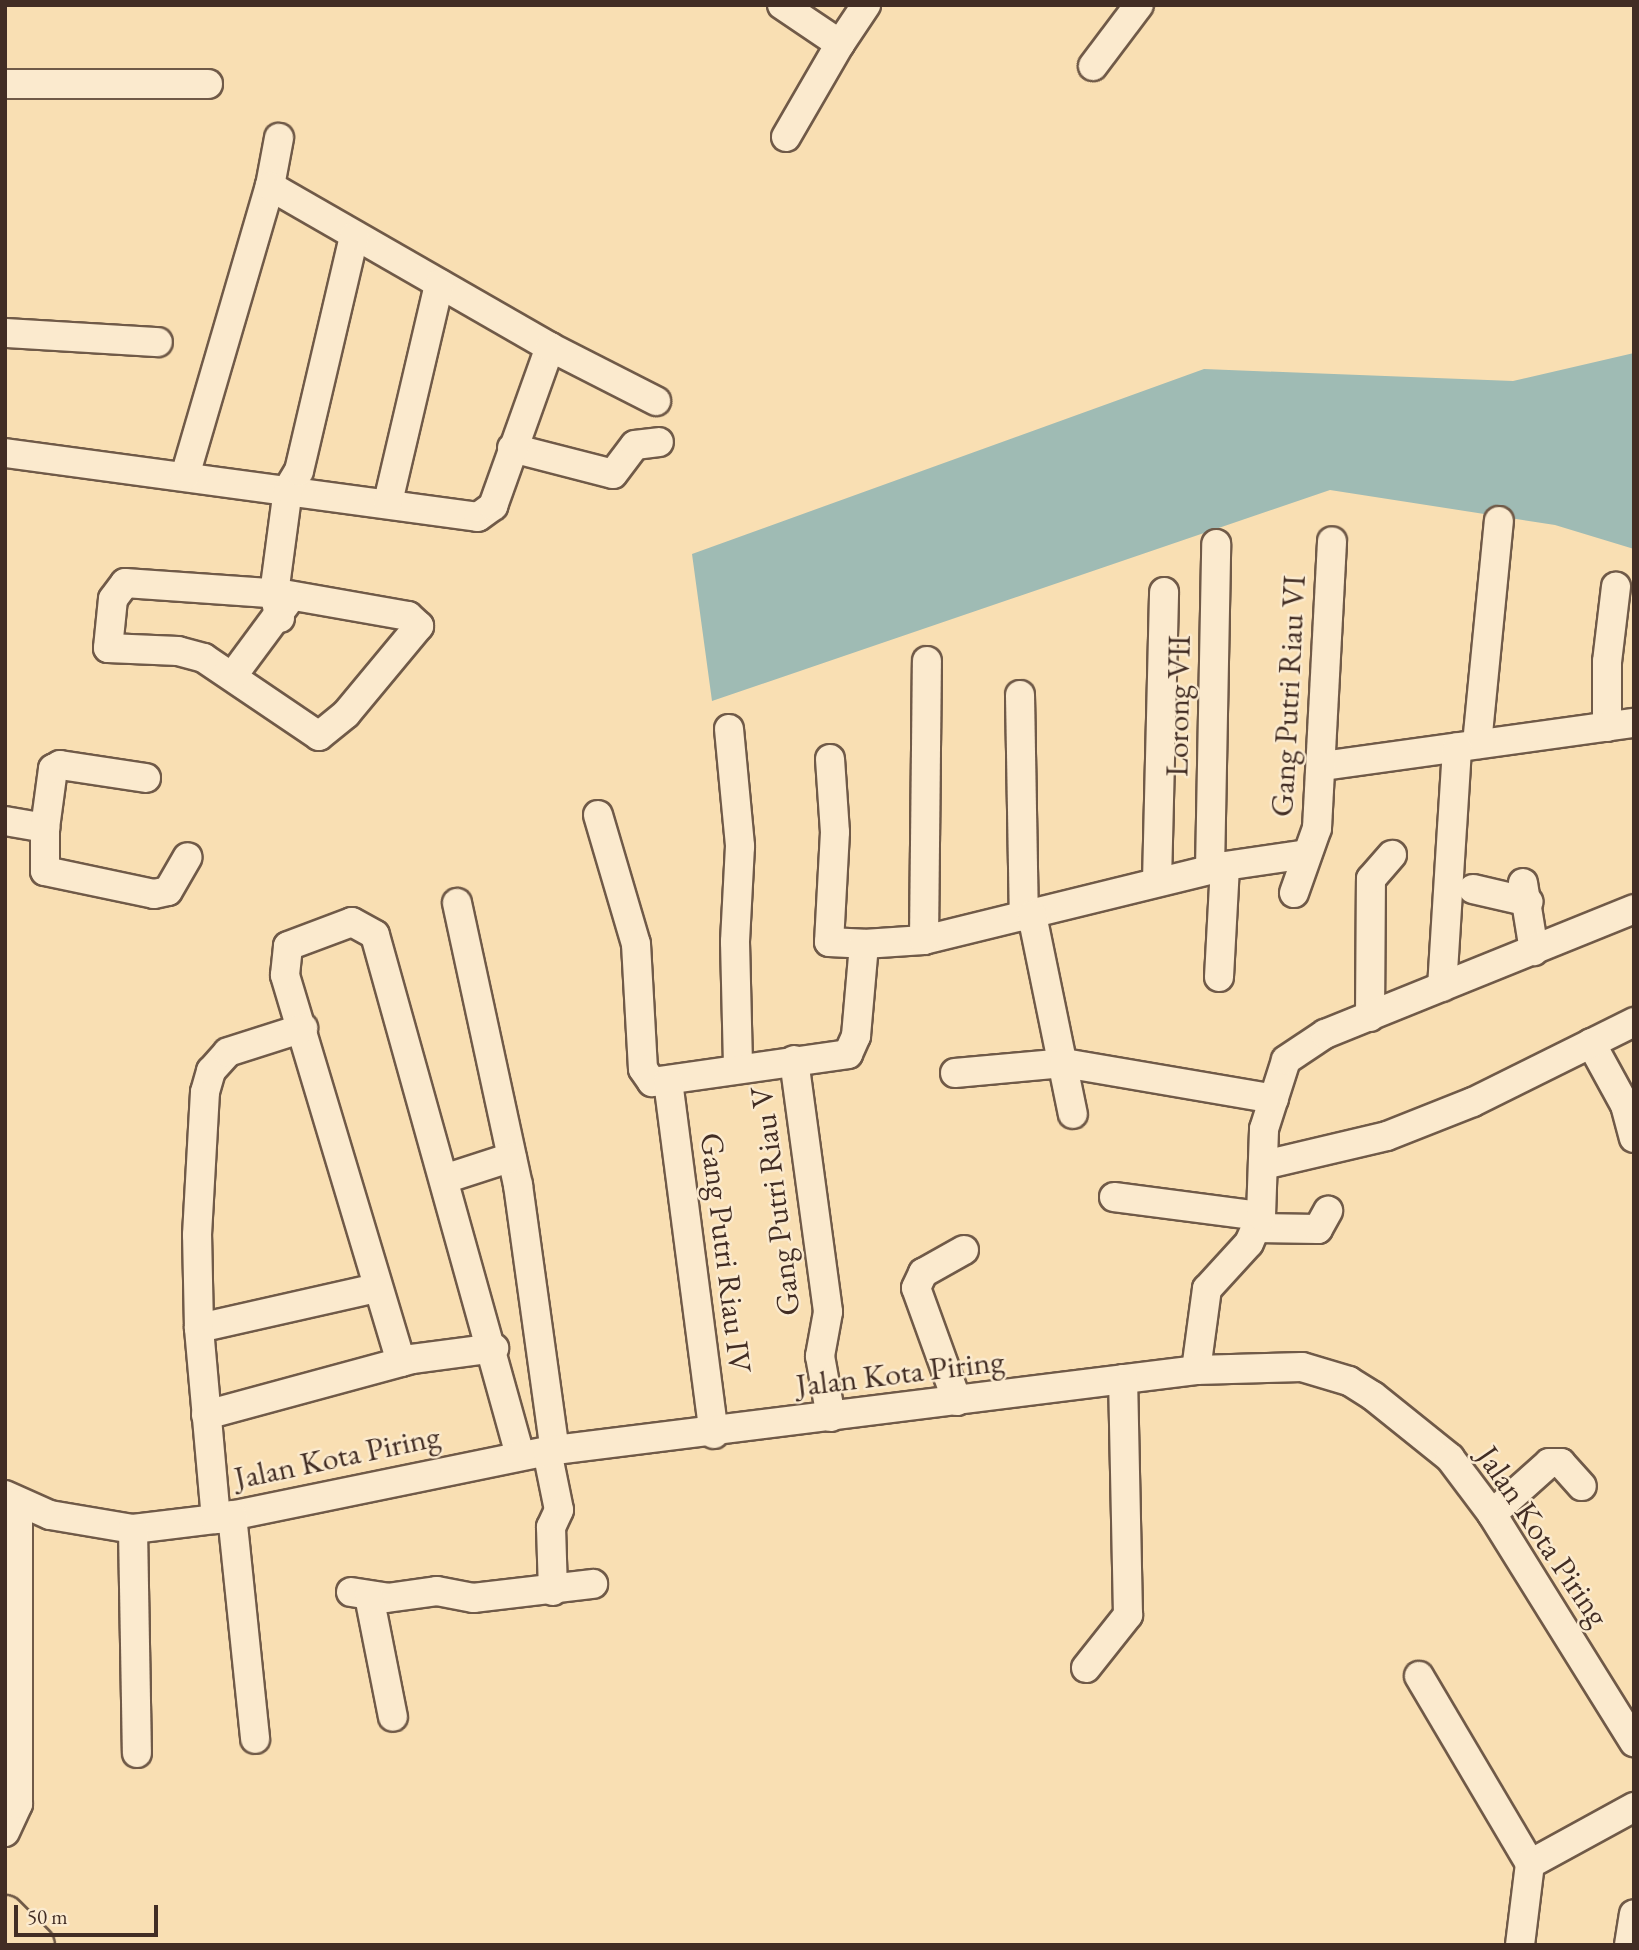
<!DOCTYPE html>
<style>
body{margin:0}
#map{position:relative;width:1639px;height:1950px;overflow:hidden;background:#f9dfb3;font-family:"EB Garamond",serif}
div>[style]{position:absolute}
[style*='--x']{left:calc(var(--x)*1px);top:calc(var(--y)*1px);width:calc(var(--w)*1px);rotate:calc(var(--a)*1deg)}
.water>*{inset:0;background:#9fbbb4}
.roads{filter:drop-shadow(2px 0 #705a48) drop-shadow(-2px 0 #705a48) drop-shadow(0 2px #705a48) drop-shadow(0 -2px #705a48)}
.minor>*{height:28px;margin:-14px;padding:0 14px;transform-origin:14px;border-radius:14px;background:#fbeace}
.highway>*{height:38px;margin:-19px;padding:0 19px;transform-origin:19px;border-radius:19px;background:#f9dfb3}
span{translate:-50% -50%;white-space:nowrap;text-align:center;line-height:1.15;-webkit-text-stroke:5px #fbeace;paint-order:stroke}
.street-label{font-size:32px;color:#422d24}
.frame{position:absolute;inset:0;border:7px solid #422d24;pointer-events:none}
.scale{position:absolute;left:14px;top:1905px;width:144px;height:32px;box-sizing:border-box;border:4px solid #422d24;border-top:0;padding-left:9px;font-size:21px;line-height:24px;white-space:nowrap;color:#422d24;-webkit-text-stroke:5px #fbeace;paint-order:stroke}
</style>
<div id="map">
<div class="water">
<div style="clip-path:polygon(1634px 353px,1634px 549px,1555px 525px,1330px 490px,712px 701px,692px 554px,1204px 369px,1513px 381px)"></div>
</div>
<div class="roads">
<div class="minor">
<div style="--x:782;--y:5;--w:70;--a:33.9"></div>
<div style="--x:840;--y:44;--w:47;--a:-56.3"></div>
<div style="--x:1093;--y:66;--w:76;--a:-53"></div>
<div style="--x:5;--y:84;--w:203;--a:0"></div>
<div style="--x:786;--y:137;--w:108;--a:-59.9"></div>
<div style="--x:270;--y:186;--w:49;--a:-79.4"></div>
<div style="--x:5;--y:333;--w:153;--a:3.4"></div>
<div style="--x:512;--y:448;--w:104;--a:14.4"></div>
<div style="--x:613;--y:474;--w:36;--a:-53"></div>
<div style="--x:635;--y:445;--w:24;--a:-7"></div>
<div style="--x:5;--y:453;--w:477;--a:7.7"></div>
<div style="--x:478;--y:517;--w:19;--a:-36"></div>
<div style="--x:493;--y:506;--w:169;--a:-70.3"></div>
<div style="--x:185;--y:476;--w:302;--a:-73.7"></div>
<div style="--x:270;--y:186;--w:323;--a:29.9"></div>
<div style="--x:550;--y:347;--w:119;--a:27"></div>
<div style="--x:388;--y:502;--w:224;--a:-76.8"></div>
<div style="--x:125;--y:583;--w:158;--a:4"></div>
<div style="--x:283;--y:594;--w:127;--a:10"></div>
<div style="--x:408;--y:616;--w:15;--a:42"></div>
<div style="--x:419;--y:626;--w:114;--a:129.7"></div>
<div style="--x:346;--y:714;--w:35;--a:141"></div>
<div style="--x:319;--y:736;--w:139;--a:-145.9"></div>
<div style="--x:204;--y:658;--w:27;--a:-165"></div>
<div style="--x:178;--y:651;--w:70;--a:-177.5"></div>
<div style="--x:108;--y:648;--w:49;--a:-84.2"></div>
<div style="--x:113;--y:599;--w:20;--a:-53"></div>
<div style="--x:280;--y:618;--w:25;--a:-104"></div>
<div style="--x:274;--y:594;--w:106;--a:-82.4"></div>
<div style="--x:288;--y:489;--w:21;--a:-59"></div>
<div style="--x:299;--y:471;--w:241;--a:-76.8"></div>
<div style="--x:234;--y:674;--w:91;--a:-53.5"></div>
<div style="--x:1020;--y:695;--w:222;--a:89"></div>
<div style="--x:1607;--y:727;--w:65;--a:-90"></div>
<div style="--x:1607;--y:662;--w:76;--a:-83.2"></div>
<div style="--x:729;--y:729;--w:118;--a:84.6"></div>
<div style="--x:740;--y:846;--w:96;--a:93"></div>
<div style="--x:735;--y:942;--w:127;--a:88.6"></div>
<div style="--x:1477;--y:744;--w:224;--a:-84.4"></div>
<div style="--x:830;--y:759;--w:73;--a:86.1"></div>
<div style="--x:835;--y:832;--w:110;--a:93.1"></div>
<div style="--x:829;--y:942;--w:35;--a:3"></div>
<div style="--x:1323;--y:766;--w:314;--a:-7.9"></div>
<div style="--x:598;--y:815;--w:134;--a:73.6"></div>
<div style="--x:636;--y:944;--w:125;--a:86.8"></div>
<div style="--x:643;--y:1069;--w:16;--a:55"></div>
<div style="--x:652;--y:1082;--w:198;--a:-8.1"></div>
<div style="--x:848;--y:1054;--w:20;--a:-66"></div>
<div style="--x:856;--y:1036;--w:92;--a:-85"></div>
<div style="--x:864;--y:944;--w:60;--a:-3.8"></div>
<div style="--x:924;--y:940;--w:310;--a:-13.8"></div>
<div style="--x:1225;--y:866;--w:83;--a:-8.3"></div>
<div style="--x:5;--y:821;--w:41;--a:9.9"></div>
<div style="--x:45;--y:828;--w:43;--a:90"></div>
<div style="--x:45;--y:871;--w:111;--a:11.9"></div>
<div style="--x:154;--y:894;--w:14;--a:-12"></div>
<div style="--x:168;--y:891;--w:39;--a:-60"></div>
<div style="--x:45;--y:828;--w:60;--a:-82.3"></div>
<div style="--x:53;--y:769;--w:8;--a:-30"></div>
<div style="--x:60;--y:765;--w:87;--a:8.6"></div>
<div style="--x:1210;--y:870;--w:326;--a:-88.9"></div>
<div style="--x:1157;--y:882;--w:290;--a:-88.6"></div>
<div style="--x:1523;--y:883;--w:69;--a:80.8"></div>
<div style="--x:1473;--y:889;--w:57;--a:13.1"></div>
<div style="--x:1294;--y:893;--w:69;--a:-70.5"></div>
<div style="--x:1317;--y:828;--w:287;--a:-87"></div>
<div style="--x:457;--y:903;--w:289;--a:77.8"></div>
<div style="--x:518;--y:1185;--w:268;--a:82.1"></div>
<div style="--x:1032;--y:915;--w:203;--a:78.4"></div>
<div style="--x:924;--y:940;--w:279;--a:-89.4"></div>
<div style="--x:1219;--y:977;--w:111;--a:-86.9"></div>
<div style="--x:1442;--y:987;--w:240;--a:-86.4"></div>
<div style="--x:1370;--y:1017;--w:138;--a:-89.6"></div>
<div style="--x:1371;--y:879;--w:32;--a:-49"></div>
<div style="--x:1591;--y:1043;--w:71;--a:61.3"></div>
<div style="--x:1625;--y:1105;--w:34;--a:75"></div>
<div style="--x:794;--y:1060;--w:254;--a:82.3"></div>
<div style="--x:828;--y:1312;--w:45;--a:100.3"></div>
<div style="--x:820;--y:1356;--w:62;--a:79.8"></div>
<div style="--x:955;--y:1073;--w:109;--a:-5.2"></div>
<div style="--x:1064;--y:1063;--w:213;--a:9.7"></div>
<div style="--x:668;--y:1081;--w:356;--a:82.6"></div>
<div style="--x:1264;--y:1165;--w:126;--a:-13.3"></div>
<div style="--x:1387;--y:1136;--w:92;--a:-21.6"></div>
<div style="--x:1473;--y:1102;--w:180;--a:-26.4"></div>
<div style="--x:444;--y:1179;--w:71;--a:-17.9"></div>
<div style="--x:1114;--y:1197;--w:148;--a:7.4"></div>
<div style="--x:1257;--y:1228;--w:61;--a:0.9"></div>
<div style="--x:1318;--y:1229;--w:21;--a:-61"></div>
<div style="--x:199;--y:1328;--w:182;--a:-12.7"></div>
<div style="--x:401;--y:1362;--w:404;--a:-106.7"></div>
<div style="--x:285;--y:975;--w:29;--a:-84"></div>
<div style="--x:288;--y:946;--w:68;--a:-20.6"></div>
<div style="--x:352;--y:922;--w:26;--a:29"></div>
<div style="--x:375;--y:935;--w:540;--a:74.42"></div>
<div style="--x:1196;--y:1370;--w:82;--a:-82.3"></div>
<div style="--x:1207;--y:1289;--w:62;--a:-47.6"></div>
<div style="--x:1249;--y:1243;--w:30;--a:-66"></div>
<div style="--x:1261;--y:1216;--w:87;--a:-88"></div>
<div style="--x:1264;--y:1129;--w:72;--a:-72.3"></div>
<div style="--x:1286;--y:1060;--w:47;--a:-33.7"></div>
<div style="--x:1325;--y:1034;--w:333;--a:-22"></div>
<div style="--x:957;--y:1401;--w:120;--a:-109.9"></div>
<div style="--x:916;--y:1288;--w:17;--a:-65"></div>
<div style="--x:923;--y:1273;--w:47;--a:-29.3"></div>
<div style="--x:206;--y:1415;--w:213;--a:-15.2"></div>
<div style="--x:412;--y:1359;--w:83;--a:-7.6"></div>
<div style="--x:547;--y:1451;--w:60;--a:78.5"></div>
<div style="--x:559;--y:1510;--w:19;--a:115"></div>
<div style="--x:551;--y:1527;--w:64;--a:88.2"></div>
<div style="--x:5;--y:1495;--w:49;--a:24"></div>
<div style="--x:50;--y:1515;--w:84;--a:9.6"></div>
<div style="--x:133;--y:1529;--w:84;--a:-6.9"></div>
<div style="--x:216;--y:1519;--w:338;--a:-11.6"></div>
<div style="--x:547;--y:1451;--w:654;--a:-7.11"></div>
<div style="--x:1196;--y:1370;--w:106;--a:-1.6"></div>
<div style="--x:1302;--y:1367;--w:49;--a:16.6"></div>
<div style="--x:1349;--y:1381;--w:28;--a:32"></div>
<div style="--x:1373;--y:1396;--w:99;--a:38.8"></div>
<div style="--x:1450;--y:1458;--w:70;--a:53.1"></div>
<div style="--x:1492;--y:1514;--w:269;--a:58.1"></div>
<div style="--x:1492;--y:1514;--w:76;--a:-41.8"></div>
<div style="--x:1549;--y:1463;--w:12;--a:0"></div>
<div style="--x:1561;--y:1463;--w:31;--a:48"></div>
<div style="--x:232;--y:1515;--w:225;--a:84.1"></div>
<div style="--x:216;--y:1519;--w:192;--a:-95.1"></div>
<div style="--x:199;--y:1328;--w:93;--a:-91.2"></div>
<div style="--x:197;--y:1235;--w:143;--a:-86.8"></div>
<div style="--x:205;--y:1092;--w:22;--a:-74"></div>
<div style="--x:211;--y:1071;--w:25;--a:-48"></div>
<div style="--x:228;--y:1052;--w:79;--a:-17.7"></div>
<div style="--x:133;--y:1529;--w:224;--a:89"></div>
<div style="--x:351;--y:1592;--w:36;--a:9"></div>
<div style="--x:387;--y:1598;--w:50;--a:-8"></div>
<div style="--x:437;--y:1591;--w:37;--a:11"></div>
<div style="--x:473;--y:1598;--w:121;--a:-6.7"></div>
<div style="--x:369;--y:1596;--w:123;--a:78.8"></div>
<div style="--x:1086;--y:1668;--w:68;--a:-51.6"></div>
<div style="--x:1128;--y:1615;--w:236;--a:-91.2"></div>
<div style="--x:1419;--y:1676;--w:218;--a:59.4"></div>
<div style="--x:1530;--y:1864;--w:119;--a:-28.7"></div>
<div style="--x:5;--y:1832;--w:31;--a:-65"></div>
<div style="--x:18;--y:1804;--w:300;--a:-90"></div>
<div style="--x:1520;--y:1945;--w:82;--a:-83"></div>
<div style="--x:1629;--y:1945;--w:31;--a:-81"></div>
</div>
<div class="highway">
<div style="--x:5;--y:1915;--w:42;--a:45"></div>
</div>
</div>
<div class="street-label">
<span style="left:1288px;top:696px;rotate:-87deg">Gang Putri Riau VI</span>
<span style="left:1178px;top:706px;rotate:-89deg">Lorong VII</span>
<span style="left:775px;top:1201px;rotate:-97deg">Gang Putri Riau V</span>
<span style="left:726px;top:1253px;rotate:83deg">Gang Putri Riau IV</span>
<span style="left:900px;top:1373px;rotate:-7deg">Jalan Kota Piring</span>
<span style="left:337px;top:1457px;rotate:-12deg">Jalan Kota Piring</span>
<span style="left:1543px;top:1536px;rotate:56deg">Jalan Kota Piring</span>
</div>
<div class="frame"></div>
<div class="scale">50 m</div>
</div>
